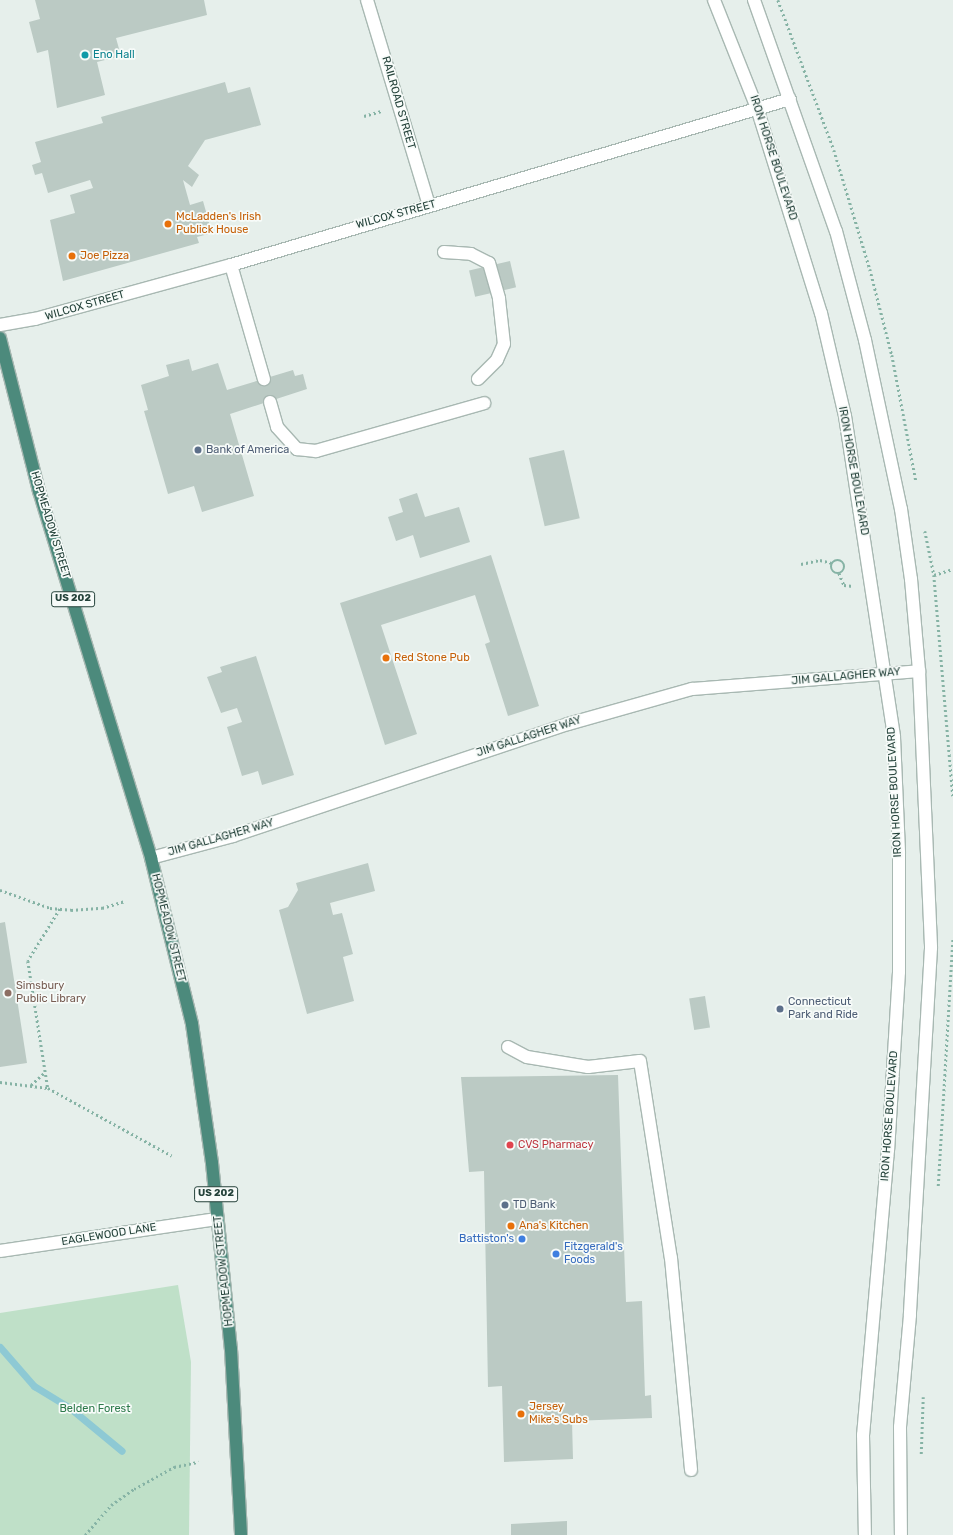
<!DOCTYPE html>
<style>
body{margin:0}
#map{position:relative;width:953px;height:1535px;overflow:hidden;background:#e6efeb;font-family:Rubik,sans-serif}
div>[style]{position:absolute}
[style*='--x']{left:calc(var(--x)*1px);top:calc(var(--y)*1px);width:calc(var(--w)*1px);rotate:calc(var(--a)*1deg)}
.green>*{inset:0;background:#bfe0c8}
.stream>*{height:7px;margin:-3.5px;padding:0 3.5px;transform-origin:3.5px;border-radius:3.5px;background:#8ec9d4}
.building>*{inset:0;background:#bbcac4;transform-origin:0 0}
.path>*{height:2.5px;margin-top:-1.25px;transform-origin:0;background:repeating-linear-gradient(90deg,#86b3a5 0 2px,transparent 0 5px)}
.path>.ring{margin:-1.25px;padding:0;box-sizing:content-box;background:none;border:2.5px solid #86b3a5;border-radius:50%}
.roads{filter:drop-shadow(1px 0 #a8b8b2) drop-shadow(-1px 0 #a8b8b2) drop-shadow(0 1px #a8b8b2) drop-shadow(0 -1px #a8b8b2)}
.service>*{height:12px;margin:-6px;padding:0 6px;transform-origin:6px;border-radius:6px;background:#fff}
.minor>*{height:12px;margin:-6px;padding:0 6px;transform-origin:6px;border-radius:6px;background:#fff}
.tertiary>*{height:12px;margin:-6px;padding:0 6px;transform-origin:6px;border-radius:6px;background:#fff}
.trunk>*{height:12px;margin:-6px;padding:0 6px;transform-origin:6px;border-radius:6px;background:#4c8a7c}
.dots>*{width:11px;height:11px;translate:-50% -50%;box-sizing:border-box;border:2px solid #f7fbf9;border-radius:50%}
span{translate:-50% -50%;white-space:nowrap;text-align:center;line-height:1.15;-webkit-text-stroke:3.5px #f7fbf9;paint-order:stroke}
.shield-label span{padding:1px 3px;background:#f7fbf9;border:1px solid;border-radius:3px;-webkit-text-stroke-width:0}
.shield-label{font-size:10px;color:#24423a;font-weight:700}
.culture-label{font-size:11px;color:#0d838f}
.left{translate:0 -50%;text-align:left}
.street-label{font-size:11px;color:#24423a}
.food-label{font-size:11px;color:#c56008}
.service-label{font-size:11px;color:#4e5e75}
.education-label{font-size:11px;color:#785e54}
.health-label{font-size:11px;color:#be3a42}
.shop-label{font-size:11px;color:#366cbe}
.right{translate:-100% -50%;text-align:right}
.park-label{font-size:11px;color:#2d7a4b}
</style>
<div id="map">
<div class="green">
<div style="clip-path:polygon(178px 1285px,191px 1362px,189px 1535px,0 1535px,0 1313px)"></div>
</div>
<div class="stream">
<div style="--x:0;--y:1347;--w:52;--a:48.9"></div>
<div style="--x:34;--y:1386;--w:42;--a:31.4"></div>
<div style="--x:70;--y:1408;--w:67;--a:39.6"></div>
</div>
<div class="building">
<div style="clip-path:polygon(35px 0,204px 0,207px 15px,116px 38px,121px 56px,97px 62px,105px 95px,57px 108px,48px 50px,37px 53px,29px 22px,40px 19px)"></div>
<div style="clip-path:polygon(225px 82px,228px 93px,250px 87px,261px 125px,205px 140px,188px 166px,199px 175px,192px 187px,183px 180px,190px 205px,203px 201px,212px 233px,197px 237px,199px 243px,63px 281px,50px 220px,75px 213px,70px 195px,93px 188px,90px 180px,48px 193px,42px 173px,35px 175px,32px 165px,41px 162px,35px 142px,103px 123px,101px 117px)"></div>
<div style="left:510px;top:261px;width:27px;height:42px;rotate:77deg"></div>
<div style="clip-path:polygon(189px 359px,192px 371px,218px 363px,227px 390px,293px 370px,295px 376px,303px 374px,307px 389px,230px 414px,254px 496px,202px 512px,194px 486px,168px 494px,144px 411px,148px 410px,141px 385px,169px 376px,166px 365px)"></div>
<div style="left:564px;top:450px;width:70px;height:36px;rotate:77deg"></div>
<div style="clip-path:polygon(417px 493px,425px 517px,459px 507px,470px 542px,420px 558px,413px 535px,396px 541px,388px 517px,403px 512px,399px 499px)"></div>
<div style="clip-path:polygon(491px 555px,539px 706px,508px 716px,485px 644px,490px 642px,475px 595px,381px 625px,417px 734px,385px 745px,340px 603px)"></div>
<div style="clip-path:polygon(256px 656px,294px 775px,262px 785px,258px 771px,242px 776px,227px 727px,242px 722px,237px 708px,221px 713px,207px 677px,222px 672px,220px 667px)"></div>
<div style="clip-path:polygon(368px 863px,375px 891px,330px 903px,333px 915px,342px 913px,353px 954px,343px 957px,354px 1001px,307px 1014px,279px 910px,288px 907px,298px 890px,296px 883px)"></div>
<div style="clip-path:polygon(5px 922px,27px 1063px,0 1067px,0 923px)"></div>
<div style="left:705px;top:996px;width:32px;height:16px;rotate:81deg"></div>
<div style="clip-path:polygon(618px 1075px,626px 1302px,642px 1301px,645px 1396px,651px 1395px,652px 1418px,572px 1421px,573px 1459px,504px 1462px,502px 1386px,488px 1387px,484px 1171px,469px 1172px,461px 1077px)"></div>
<div style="clip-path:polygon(567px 1521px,567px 1535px,511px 1535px,511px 1524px)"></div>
</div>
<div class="path">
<div style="--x:778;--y:0;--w:160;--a:69.5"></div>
<div style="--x:834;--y:150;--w:124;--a:73.2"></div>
<div style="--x:870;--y:269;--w:89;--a:75.7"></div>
<div style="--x:892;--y:355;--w:128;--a:79.2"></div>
<div style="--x:364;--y:116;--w:18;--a:-16"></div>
<div style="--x:925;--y:531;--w:45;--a:78.4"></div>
<div style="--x:934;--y:575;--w:222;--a:85.1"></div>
<div class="ring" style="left:831px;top:560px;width:11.5px;height:11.5px"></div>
<div style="--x:801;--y:564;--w:19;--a:-12"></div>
<div style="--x:820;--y:560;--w:12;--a:14"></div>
<div style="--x:839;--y:573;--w:13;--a:67"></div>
<div style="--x:844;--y:585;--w:9;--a:6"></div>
<div style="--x:934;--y:575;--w:20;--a:-18"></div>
<div style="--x:0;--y:890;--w:53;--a:19.8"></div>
<div style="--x:50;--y:908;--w:21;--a:5"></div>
<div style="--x:71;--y:910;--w:31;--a:-4"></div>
<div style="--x:102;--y:908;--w:24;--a:-17"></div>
<div style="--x:60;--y:909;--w:61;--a:121.6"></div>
<div style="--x:28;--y:961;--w:129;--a:81.1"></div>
<div style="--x:48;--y:1088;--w:141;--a:28.7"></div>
<div style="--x:0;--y:1082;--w:48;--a:7.1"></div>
<div style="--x:31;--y:1085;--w:19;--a:-43"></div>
<div style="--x:938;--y:1186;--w:249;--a:-86.6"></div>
<div style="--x:921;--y:1454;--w:57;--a:-88"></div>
<div style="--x:85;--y:1535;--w:40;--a:-49"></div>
<div style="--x:111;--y:1505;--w:28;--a:-35"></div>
<div style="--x:134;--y:1489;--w:46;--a:-28.8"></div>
<div style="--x:174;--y:1467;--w:25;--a:-12"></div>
</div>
<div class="roads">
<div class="service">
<div style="--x:444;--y:252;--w:27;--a:4"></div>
<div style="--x:471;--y:254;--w:20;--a:27"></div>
<div style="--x:489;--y:263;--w:37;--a:74"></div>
<div style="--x:499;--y:299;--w:45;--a:83.7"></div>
<div style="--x:504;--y:344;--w:17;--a:114"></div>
<div style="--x:497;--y:360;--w:27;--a:135"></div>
<div style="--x:231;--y:265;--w:119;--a:73.9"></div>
<div style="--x:270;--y:402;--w:26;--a:74"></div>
<div style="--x:277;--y:427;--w:30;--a:48"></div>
<div style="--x:297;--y:449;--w:19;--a:6"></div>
<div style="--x:316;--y:451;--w:175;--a:-15.9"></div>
<div style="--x:508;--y:1047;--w:21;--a:28"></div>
<div style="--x:527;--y:1057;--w:62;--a:9.3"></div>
<div style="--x:588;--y:1067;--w:52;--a:-6.6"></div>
<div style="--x:640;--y:1061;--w:199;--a:81.1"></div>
<div style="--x:671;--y:1258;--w:213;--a:84.6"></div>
</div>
<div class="minor">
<div style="--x:367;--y:0;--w:215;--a:73.2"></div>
<div style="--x:0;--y:325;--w:36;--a:-10"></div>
<div style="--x:35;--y:319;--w:203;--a:-15.4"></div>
<div style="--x:231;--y:265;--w:583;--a:-16.54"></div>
<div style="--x:151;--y:858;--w:85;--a:-15"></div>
<div style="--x:233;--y:836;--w:353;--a:-18.5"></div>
<div style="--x:568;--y:724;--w:129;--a:-15.8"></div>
<div style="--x:692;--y:689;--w:228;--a:-4.5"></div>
<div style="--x:0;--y:1251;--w:220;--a:-8.4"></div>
</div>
<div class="tertiary">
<div style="--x:714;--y:0;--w:116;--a:68.3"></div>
<div style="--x:757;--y:108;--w:215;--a:72.7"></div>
<div style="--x:821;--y:313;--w:106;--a:76.9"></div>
<div style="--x:845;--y:416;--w:325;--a:81.3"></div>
<div style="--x:894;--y:737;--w:116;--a:87.5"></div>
<div style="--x:899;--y:853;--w:119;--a:90"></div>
<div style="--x:899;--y:972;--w:178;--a:93.5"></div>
<div style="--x:888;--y:1150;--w:286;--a:95"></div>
<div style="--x:863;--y:1435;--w:100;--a:88.9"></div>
<div style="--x:754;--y:0;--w:245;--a:70.5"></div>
<div style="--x:836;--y:231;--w:113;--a:75.1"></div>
<div style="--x:865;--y:340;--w:173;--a:78"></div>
<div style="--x:901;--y:509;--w:71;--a:81.9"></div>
<div style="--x:911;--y:579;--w:92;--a:85"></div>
<div style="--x:919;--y:671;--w:277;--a:87.5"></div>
<div style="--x:931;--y:948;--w:368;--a:93.3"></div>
<div style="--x:910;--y:1315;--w:112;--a:95.1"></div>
<div style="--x:900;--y:1427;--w:108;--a:89.5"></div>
</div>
<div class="trunk">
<div style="--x:0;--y:338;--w:158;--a:75.7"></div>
<div style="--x:39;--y:491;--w:384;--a:73"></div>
<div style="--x:151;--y:858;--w:171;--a:76.1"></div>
<div style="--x:192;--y:1024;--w:140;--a:81.8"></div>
<div style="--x:212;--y:1163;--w:187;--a:84.2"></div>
<div style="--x:231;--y:1349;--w:186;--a:86.9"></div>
</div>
</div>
<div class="dots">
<div style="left:85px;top:55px;background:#0f9aa8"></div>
<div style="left:168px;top:224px;background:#e8710a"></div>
<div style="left:72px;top:256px;background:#e8710a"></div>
<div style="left:198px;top:450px;background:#5c6f8a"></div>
<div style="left:386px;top:658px;background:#e8710a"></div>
<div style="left:8px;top:993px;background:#8d6e63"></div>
<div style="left:780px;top:1009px;background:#5c6f8a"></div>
<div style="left:510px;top:1145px;background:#e0444e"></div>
<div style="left:505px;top:1205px;background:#5c6f8a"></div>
<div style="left:511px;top:1226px;background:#e8710a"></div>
<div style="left:522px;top:1239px;background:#3f7fe0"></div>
<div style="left:556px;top:1254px;background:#3f7fe0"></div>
<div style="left:521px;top:1414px;background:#e8710a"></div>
</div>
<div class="shield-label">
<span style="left:73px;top:599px">US 202</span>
<span style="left:216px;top:1194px">US 202</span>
</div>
<div class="culture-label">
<span class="left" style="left:93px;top:55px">Eno Hall</span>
</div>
<div class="street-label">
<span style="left:398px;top:103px;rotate:74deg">RAILROAD STREET</span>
<span style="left:773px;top:158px;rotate:72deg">IRON HORSE BOULEVARD</span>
<span style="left:396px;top:215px;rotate:-15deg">WILCOX STREET</span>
<span style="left:85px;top:306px;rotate:-16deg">WILCOX STREET</span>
<span style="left:853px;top:471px;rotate:80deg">IRON HORSE BOULEVARD</span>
<span style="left:50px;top:525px;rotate:73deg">HOPMEADOW STREET</span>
<span style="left:846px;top:677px;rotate:-5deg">JIM GALLAGHER WAY</span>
<span style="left:529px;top:737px;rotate:-18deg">JIM GALLAGHER WAY</span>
<span style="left:895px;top:792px;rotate:-93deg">IRON HORSE BOULEVARD</span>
<span style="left:221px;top:838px;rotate:-16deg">JIM GALLAGHER WAY</span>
<span style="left:168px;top:928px;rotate:76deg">HOPMEADOW STREET</span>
<span style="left:890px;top:1116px;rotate:-86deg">IRON HORSE BOULEVARD</span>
<span style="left:109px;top:1235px;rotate:-9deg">EAGLEWOOD LANE</span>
<span style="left:224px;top:1271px;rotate:-96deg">HOPMEADOW STREET</span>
</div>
<div class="food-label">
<span class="left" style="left:176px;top:224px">McLadden's Irish<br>Publick House</span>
<span class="left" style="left:80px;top:256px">Joe Pizza</span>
<span class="left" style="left:394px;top:658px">Red Stone Pub</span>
<span class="left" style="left:519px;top:1226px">Ana's Kitchen</span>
<span class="left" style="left:529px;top:1414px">Jersey<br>Mike's Subs</span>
</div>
<div class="service-label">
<span class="left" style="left:206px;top:450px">Bank of America</span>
<span class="left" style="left:788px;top:1009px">Connecticut<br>Park and Ride</span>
<span class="left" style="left:513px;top:1205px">TD Bank</span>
</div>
<div class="education-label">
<span class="left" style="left:16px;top:993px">Simsbury<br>Public Library</span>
</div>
<div class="health-label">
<span class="left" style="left:518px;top:1145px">CVS Pharmacy</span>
</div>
<div class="shop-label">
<span class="right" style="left:514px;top:1239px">Battiston's</span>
<span class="left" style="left:564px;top:1254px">Fitzgerald's<br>Foods</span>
</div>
<div class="park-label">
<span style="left:95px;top:1409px">Belden Forest</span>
</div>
</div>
